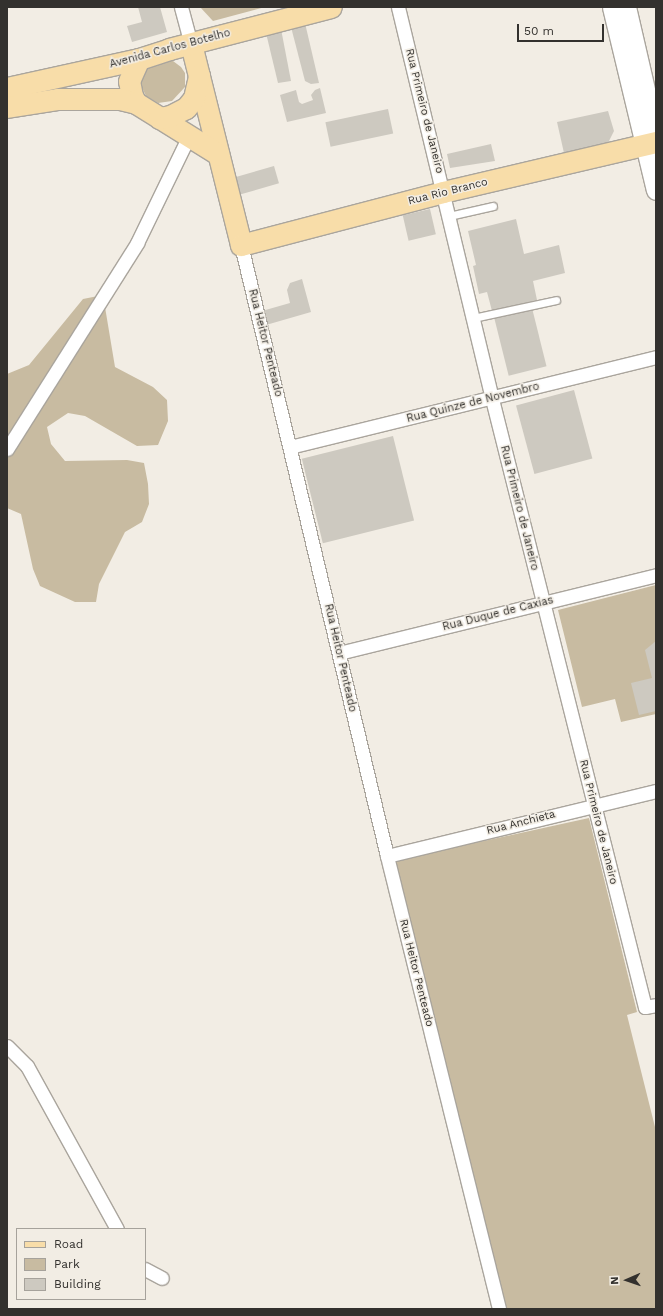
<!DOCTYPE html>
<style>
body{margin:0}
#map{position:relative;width:663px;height:1316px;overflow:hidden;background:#f2ede4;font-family:"Work Sans",sans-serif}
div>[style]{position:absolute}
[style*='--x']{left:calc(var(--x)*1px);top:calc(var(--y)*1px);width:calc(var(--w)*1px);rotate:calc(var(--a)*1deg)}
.green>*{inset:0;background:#c8bba1}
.building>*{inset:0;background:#cdc9c0;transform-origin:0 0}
.roads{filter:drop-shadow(1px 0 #aaa59d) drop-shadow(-1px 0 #aaa59d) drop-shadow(0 1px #aaa59d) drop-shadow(0 -1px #aaa59d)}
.service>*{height:7px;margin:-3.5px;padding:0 3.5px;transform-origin:3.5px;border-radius:3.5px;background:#fff}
.minor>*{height:13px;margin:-6.5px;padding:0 6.5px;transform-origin:6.5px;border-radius:6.5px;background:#fff}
.secondary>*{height:19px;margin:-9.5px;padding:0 9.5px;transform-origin:9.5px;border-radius:9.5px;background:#fff}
.primary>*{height:21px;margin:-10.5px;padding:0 10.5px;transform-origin:10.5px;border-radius:10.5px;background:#f8dda9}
span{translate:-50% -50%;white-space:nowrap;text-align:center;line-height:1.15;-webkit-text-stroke:3px #f2ede4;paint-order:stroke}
.street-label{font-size:11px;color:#33312e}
.frame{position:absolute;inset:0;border:8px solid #33312e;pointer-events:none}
.legend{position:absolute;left:16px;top:1228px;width:130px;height:72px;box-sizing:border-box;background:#f2ede4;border:1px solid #a6a29b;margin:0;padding:5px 7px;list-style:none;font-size:12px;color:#33312e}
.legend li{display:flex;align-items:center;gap:8px;height:20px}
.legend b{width:20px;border:1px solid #a6a29b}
.north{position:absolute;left:607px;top:1260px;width:40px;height:40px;-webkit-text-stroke:3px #f2ede4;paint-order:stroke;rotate:268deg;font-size:11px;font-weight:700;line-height:16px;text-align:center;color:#33312e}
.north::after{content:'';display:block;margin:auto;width:14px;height:18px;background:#33312e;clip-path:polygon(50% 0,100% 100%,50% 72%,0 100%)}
.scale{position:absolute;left:517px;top:24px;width:87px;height:18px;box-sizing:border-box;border:2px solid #33312e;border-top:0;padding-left:5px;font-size:12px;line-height:14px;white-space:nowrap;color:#33312e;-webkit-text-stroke:3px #f2ede4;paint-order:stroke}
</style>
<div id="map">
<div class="green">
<div style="clip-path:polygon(200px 7px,265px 7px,213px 21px)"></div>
<div style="clip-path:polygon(169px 58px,181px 67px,185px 73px,185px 87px,172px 101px,158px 103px,146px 96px,141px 86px,141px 79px,146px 67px)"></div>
<div style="clip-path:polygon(103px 295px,115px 367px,153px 387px,167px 400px,168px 421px,158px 445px,137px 446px,85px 416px,68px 413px,47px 427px,51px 444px,65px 461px,127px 460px,144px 463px,148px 484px,149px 504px,142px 522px,125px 532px,99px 584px,96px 602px,75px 602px,40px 586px,33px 569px,21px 514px,7px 508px,7px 374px,29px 365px,83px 299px)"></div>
<div style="clip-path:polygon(656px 585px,656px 714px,621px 722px,615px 699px,582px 707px,558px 610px)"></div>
<div style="clip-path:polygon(589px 818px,637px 1012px,627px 1015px,656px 1131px,656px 1309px,507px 1309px,392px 861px)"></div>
</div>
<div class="building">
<div style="clip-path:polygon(138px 7px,160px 7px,167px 32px,132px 42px,127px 26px,142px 22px)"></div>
<div style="clip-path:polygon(305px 23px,319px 83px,311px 84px,305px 81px,291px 27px)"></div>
<div style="clip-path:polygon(281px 29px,291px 81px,278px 83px,266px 33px)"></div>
<div style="clip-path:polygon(320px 88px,326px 113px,287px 122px,280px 95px,296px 90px,299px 102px,302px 104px,313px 100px,311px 95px,315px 90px)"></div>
<div style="left:388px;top:109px;width:25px;height:64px;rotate:78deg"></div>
<div style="clip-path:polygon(608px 111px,614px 131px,608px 143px,564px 153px,557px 122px)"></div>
<div style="clip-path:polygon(491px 144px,495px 161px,450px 168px,447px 154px)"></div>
<div style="left:274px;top:166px;width:18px;height:45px;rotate:74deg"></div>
<div style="left:430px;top:209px;width:26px;height:28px;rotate:77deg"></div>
<div style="clip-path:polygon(516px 219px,524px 254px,559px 245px,565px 273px,533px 281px,537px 300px,492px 311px,487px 292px,479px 294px,473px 266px,476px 265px,468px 231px)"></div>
<div style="clip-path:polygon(302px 279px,311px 312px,266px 325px,262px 311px,290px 303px,287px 290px,290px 283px)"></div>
<div style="left:532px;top:308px;width:60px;height:39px;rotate:76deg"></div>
<div style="left:574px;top:390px;width:71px;height:60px;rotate:75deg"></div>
<div style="left:393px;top:436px;width:87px;height:94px;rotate:76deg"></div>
<div style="clip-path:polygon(656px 641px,656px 711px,639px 715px,631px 683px,652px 678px,645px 650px)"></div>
</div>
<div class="roads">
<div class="service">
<div style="--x:449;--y:216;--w:45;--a:-12.8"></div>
<div style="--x:473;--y:318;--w:85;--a:-12.2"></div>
</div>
<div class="minor">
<div style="--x:181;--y:7;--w:38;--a:75"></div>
<div style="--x:398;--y:7;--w:403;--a:76.5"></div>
<div style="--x:492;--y:399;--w:627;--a:75.88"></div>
<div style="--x:645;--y:1007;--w:11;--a:-10"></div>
<div style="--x:241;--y:245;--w:628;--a:76.56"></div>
<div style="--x:387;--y:856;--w:467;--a:76.1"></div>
<div style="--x:290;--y:447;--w:377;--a:-13.8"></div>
<div style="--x:7;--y:449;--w:244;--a:-57.7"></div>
<div style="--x:137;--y:243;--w:119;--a:-64.1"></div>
<div style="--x:339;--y:653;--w:326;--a:-13.8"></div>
<div style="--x:387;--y:856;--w:277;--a:-13.6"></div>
<div style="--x:7;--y:1046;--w:28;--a:45"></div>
<div style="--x:27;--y:1066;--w:186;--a:61.1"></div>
<div style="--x:145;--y:1269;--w:19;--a:28"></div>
</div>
<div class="secondary">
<div style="--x:612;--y:7;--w:188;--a:76.5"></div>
<div style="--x:626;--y:7;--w:133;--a:77"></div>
</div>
<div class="primary">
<div style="--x:191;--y:44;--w:207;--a:76"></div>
<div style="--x:241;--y:245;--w:209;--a:-14.7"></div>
<div style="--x:443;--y:192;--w:219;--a:-13.2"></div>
<div style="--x:7;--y:88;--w:135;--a:-12.4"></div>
<div style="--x:139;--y:59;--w:32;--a:-18"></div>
<div style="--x:169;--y:49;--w:167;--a:-14.5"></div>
<div style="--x:136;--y:103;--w:8;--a:-120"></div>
<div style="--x:132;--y:96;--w:15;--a:-101"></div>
<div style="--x:129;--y:81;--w:24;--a:-66"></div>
<div style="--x:7;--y:107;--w:52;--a:-8.9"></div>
<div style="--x:58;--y:99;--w:62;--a:0"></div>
<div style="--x:120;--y:99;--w:16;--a:14"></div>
<div style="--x:136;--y:103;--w:97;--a:31.9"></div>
<div style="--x:159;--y:118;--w:11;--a:-10"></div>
<div style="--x:170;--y:116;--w:18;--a:-27"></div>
<div style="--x:186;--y:108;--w:13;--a:-51"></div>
<div style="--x:194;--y:98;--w:23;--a:-77"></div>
</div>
</div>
<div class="street-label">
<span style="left:170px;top:49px;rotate:-15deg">Avenida Carlos Botelho</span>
<span style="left:424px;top:111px;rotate:76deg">Rua Primeiro de Janeiro</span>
<span style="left:448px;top:192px;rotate:-14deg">Rua Rio Branco</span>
<span style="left:265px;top:343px;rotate:76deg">Rua Heitor Penteado</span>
<span style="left:473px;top:403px;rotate:-14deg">Rua Quinze de Novembro</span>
<span style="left:519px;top:508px;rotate:76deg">Rua Primeiro de Janeiro</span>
<span style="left:498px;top:614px;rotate:-14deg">Rua Duque de Caxias</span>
<span style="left:340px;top:658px;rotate:77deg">Rua Heitor Penteado</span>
<span style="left:598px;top:822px;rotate:76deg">Rua Primeiro de Janeiro</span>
<span style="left:521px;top:823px;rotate:-14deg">Rua Anchieta</span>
<span style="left:416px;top:973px;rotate:76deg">Rua Heitor Penteado</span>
</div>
<div class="frame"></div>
<ul class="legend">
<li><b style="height:5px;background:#f8dda9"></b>Road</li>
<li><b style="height:11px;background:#c8bba1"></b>Park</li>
<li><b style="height:11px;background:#cdc9c0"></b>Building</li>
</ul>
<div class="north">N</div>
<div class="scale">50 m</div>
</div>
